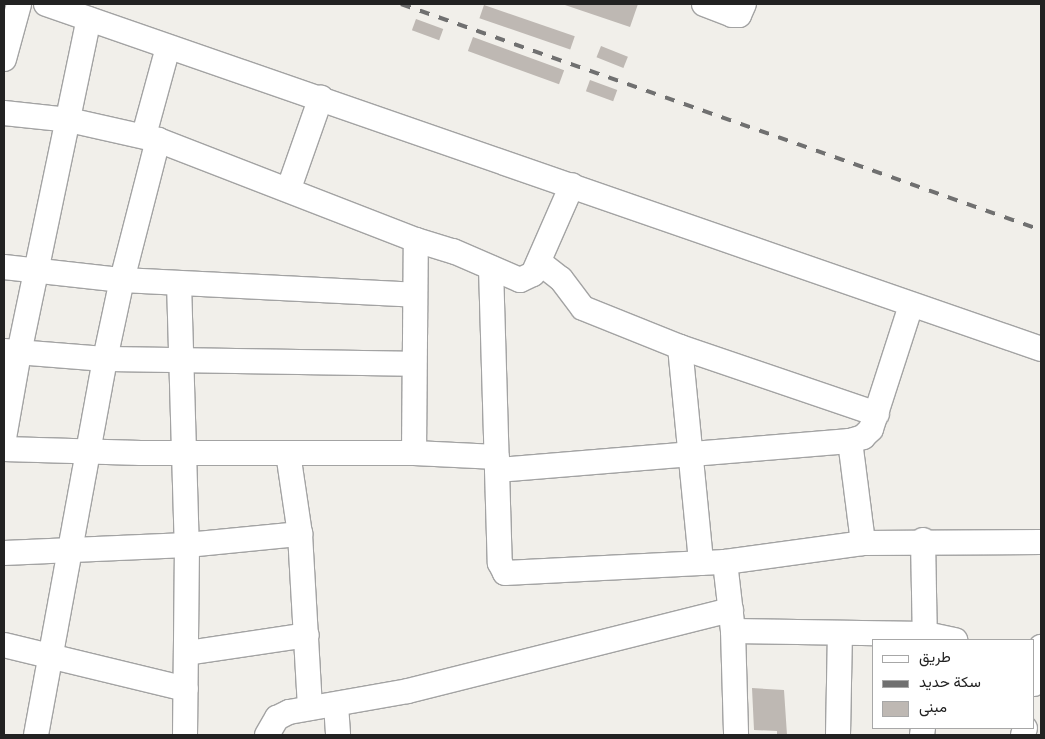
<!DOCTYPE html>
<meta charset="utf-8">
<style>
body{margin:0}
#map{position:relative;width:1045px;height:739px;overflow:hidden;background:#f1efea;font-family:Lato,Vazirmatn,sans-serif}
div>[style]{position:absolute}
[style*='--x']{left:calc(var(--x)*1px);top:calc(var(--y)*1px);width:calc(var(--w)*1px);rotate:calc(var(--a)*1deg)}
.building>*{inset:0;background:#beb8b3;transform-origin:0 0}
.roads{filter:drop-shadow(1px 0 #a3a3a3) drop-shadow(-1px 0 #a3a3a3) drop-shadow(0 1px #a3a3a3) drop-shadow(0 -1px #a3a3a3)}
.minor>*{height:24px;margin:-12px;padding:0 12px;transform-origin:12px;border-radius:12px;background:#fff}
.rail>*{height:4px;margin-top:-2px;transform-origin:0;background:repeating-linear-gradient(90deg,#707070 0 10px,transparent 0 20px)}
span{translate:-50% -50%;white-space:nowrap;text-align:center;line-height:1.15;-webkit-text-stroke:4px #fff;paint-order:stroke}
.frame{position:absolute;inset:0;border:5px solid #222;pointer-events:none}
.legend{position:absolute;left:872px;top:639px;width:162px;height:90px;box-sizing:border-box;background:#fff;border:1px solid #a7a7a7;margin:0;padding:6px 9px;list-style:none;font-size:15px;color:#222}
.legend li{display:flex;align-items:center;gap:10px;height:25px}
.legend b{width:25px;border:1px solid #a7a7a7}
</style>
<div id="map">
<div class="building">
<div style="clip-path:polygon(562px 4px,638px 4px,630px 27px)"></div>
<div style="left:484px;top:5px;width:96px;height:14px;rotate:19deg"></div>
<div style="left:416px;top:19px;width:29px;height:12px;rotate:20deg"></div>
<div style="left:473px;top:37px;width:97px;height:15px;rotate:20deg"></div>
<div style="left:601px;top:46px;width:29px;height:12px;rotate:22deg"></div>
<div style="left:590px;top:80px;width:29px;height:12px;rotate:20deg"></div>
<div style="clip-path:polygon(752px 688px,784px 690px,787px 735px,777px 734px,777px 731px,754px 730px)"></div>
</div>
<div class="roads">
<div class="minor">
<div style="--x:46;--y:4;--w:1053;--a:19.12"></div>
<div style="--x:704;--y:4;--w:30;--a:21"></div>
<div style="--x:732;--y:15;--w:7;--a:0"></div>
<div style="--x:739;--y:15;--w:12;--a:-66"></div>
<div style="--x:4;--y:59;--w:57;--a:-74.7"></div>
<div style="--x:4;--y:113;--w:65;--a:6.1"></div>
<div style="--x:69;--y:120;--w:91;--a:12.7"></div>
<div style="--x:158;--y:140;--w:277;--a:21.2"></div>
<div style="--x:416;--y:240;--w:39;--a:17"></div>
<div style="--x:453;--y:251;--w:73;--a:23.4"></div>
<div style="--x:520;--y:280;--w:14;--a:-25"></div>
<div style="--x:533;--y:274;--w:97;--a:-66.3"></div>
<div style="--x:144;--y:135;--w:91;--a:-74.7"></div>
<div style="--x:289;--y:188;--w:96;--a:-70.6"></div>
<div style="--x:539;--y:262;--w:28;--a:38"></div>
<div style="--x:561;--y:279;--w:36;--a:53"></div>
<div style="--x:583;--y:308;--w:105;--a:21.9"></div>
<div style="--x:680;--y:347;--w:208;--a:18.8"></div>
<div style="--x:4;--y:267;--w:119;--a:6.3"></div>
<div style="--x:122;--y:280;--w:293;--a:2.9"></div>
<div style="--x:491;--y:268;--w:295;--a:88.3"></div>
<div style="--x:500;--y:563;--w:11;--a:63"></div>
<div style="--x:505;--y:573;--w:220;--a:-2.9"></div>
<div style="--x:725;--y:562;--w:139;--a:-7.8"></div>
<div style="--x:863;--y:543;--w:178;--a:-0.3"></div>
<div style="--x:179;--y:283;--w:262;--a:88.3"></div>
<div style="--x:187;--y:545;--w:190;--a:90.6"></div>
<div style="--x:680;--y:347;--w:217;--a:84.4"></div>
<div style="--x:4;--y:351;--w:101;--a:4.5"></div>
<div style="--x:105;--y:359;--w:309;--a:0.9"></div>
<div style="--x:4;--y:438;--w:86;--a:-80"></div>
<div style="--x:19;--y:353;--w:341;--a:-78.2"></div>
<div style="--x:850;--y:441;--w:103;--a:82.7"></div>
<div style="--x:4;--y:449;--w:137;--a:1.7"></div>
<div style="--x:141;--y:453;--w:273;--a:0"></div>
<div style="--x:414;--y:453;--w:83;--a:2.8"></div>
<div style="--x:288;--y:453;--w:82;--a:81.6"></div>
<div style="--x:300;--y:534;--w:174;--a:86.7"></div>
<div style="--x:414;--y:453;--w:213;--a:-89.5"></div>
<div style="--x:497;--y:470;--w:354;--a:-4.7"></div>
<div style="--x:850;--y:441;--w:14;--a:-17"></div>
<div style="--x:863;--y:437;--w:11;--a:-45"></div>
<div style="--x:871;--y:429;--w:130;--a:-72.1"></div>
<div style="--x:923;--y:540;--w:100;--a:88.9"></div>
<div style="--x:4;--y:553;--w:183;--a:-2.5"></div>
<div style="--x:187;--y:545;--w:114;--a:-5.6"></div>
<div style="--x:725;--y:562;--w:69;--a:83.4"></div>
<div style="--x:733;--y:631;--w:104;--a:88.3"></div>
<div style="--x:733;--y:631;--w:193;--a:0.9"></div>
<div style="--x:926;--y:634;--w:30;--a:12"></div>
<div style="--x:4;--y:645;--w:187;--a:13.6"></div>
<div style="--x:187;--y:653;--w:121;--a:-8.5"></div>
<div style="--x:1034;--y:684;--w:38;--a:-79"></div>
<div style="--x:336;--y:705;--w:30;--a:86"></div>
<div style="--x:36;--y:735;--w:382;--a:-79.6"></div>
<div style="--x:105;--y:359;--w:81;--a:-77.9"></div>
<div style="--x:122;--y:280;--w:145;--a:-75.6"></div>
<div style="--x:267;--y:735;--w:20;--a:-60"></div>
<div style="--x:277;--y:718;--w:13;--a:-27"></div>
<div style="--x:289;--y:712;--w:121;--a:-10"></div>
<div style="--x:408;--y:691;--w:333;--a:-14.1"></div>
<div style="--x:838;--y:735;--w:102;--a:-88.9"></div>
<div style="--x:922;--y:735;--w:7;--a:-82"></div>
<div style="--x:1023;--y:735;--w:7;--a:-74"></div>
</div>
</div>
<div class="rail">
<div style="--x:401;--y:4;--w:679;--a:19.45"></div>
</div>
<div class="frame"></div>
<ul class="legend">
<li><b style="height:6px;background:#fff"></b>طريق</li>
<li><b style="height:6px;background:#707070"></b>سكة حديد</li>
<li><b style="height:14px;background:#beb8b3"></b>مبنى</li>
</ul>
</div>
